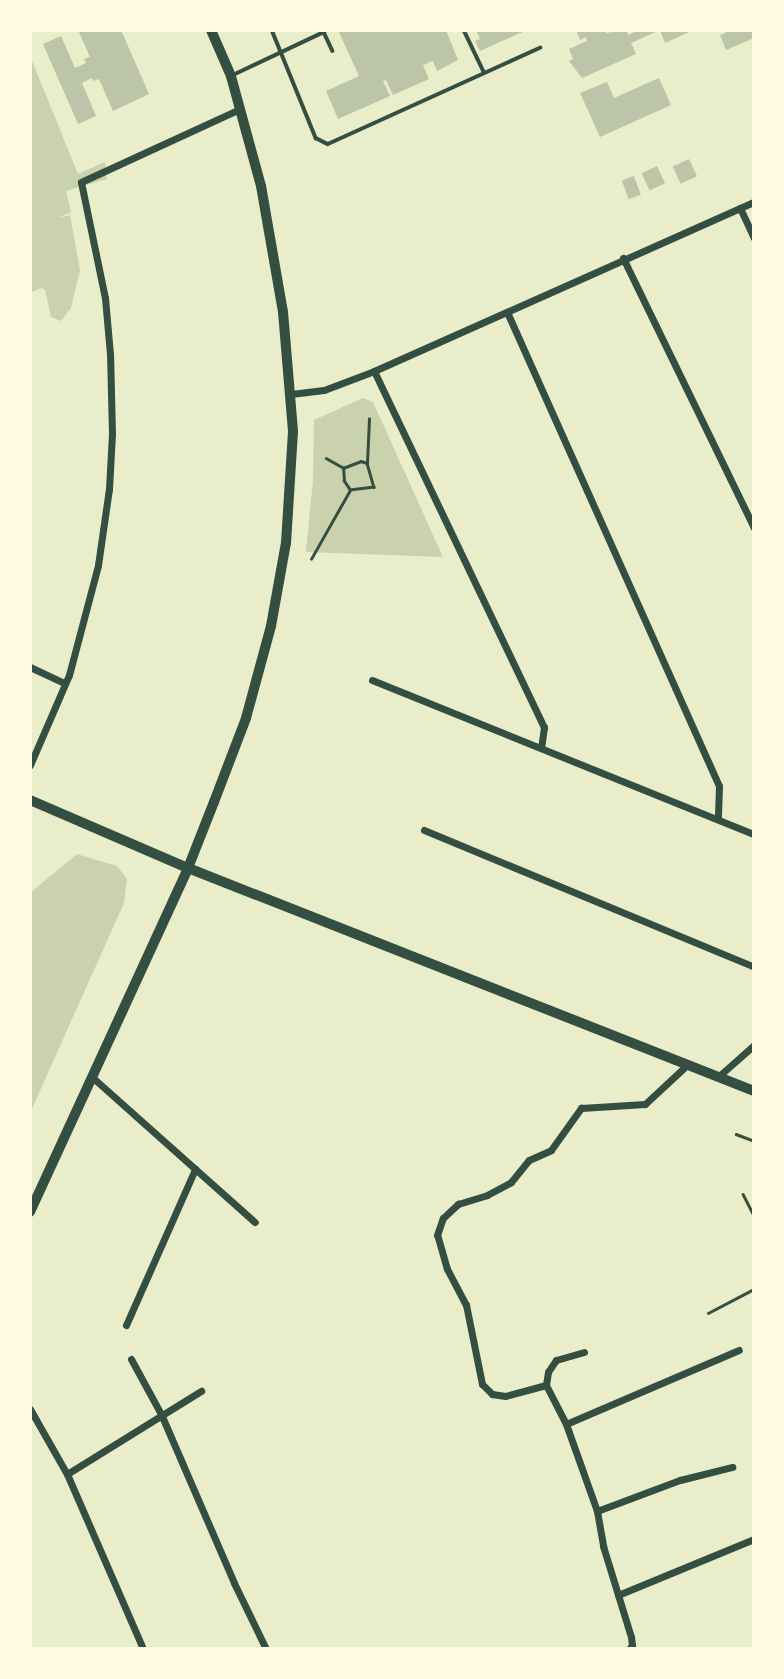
<!DOCTYPE html>
<style>
body{margin:0}
#map{position:relative;width:784px;height:1679px;overflow:hidden;background:#e9edc9;font-family:"Open Sans",sans-serif}
div>[style]{position:absolute}
[style*='--x']{left:calc(var(--x)*1px);top:calc(var(--y)*1px);width:calc(var(--w)*1px);rotate:calc(var(--a)*1deg)}
.green>*{inset:0;background:#cad2ad}
.building>*{inset:0;background:#bcc5a7;transform-origin:0 0}
.path>*{height:2.5px;margin:-1.25px;padding:0 1.25px;transform-origin:1.25px;border-radius:1.25px;background:#344e41}
.service>*{height:3.5px;margin:-1.75px;padding:0 1.75px;transform-origin:1.75px;border-radius:1.75px;background:#344e41}
.minor>*{height:7px;margin:-3.5px;padding:0 3.5px;transform-origin:3.5px;border-radius:3.5px;background:#344e41}
.tertiary>*{height:10px;margin:-5px;padding:0 5px;transform-origin:5px;border-radius:5px;background:#344e41}
.secondary>*{height:10px;margin:-5px;padding:0 5px;transform-origin:5px;border-radius:5px;background:#344e41}
span{translate:-50% -50%;white-space:nowrap;text-align:center;line-height:1.15;-webkit-text-stroke:5px #fefae0;paint-order:stroke}
.frame{position:absolute;inset:0;border:32px solid #fefae0;pointer-events:none}
</style>
<div id="map">
<div class="green">
<div style="clip-path:polygon(30px 56px,78px 174px,105px 162px,107px 179px,66px 191px,71px 212px,58px 218px,70px 215px,80px 270px,71px 308px,61px 321px,51px 317px,45px 290px,41px 288px,30px 293px)"></div>
<div style="clip-path:polygon(363px 398px,373px 402px,443px 557px,306px 552px,313px 480px,314px 420px)"></div>
<div style="clip-path:polygon(77px 854px,117px 866px,127px 879px,124px 903px,30px 1113px,30px 893px)"></div>
</div>
<div class="building">
<div style="clip-path:polygon(78px 30px,121px 30px,149px 94px,113px 111px,99px 79px,93px 81px,92px 78px,82px 83px,96px 116px,78px 124px,43px 44px,61px 36px,75px 68px,86px 63px,84px 59px,90px 57px)"></div>
<div style="clip-path:polygon(338px 30px,446px 30px,458px 60px,437px 71px,433px 61px,423px 65px,429px 79px,393px 95px,386px 80px,383px 81px,390px 96px,338px 119px,326px 91px,359px 76px)"></div>
<div style="clip-path:polygon(476px 30px,527px 30px,480px 51px,475px 41px,480px 39px)"></div>
<div style="clip-path:polygon(576px 30px,605px 30px,606px 33px,626px 30px,628px 35px,640px 30px,694px 30px,665px 43px,660px 30px,631px 43px,636px 54px,582px 78px,569px 61px,573px 59px,569px 49px,587px 41px,586px 37px,580px 40px)"></div>
<div style="clip-path:polygon(732px 30px,754px 30px,754px 38px,726px 50px,720px 35px)"></div>
<div style="clip-path:polygon(659px 78px,671px 105px,600px 137px,580px 93px,607px 82px,614px 98px)"></div>
<div style="left:689px;top:159px;width:19px;height:18px;rotate:65deg"></div>
<div style="left:657px;top:166px;width:19px;height:17px;rotate:65deg"></div>
<div style="left:634px;top:176px;width:20px;height:13px;rotate:70deg"></div>
</div>
<div class="path">
<div style="--x:326;--y:458;--w:18;--a:29"></div>
<div style="--x:361;--y:461;--w:6;--a:18"></div>
<div style="--x:367;--y:463;--w:25;--a:74"></div>
<div style="--x:374;--y:487;--w:24;--a:173"></div>
<div style="--x:350;--y:490;--w:11;--a:-124"></div>
<div style="--x:344;--y:481;--w:13;--a:-94"></div>
<div style="--x:343;--y:468;--w:19;--a:-21"></div>
<div style="--x:367;--y:463;--w:44;--a:-87.4"></div>
<div style="--x:311;--y:559;--w:79;--a:-60.5"></div>
<div style="--x:736;--y:1134;--w:19;--a:21"></div>
<div style="--x:743;--y:1194;--w:25;--a:63"></div>
<div style="--x:708;--y:1313;--w:52;--a:-27.6"></div>
</div>
<div class="service">
<div style="--x:272;--y:30;--w:117;--a:67.8"></div>
<div style="--x:316;--y:138;--w:13;--a:27"></div>
<div style="--x:328;--y:144;--w:233;--a:-24.4"></div>
<div style="--x:323;--y:30;--w:23;--a:65"></div>
<div style="--x:464;--y:30;--w:47;--a:64.5"></div>
<div style="--x:233;--y:75;--w:101;--a:-25.3"></div>
</div>
<div class="minor">
<div style="--x:740;--y:208;--w:33;--a:65"></div>
<div style="--x:623;--y:258;--w:300;--a:64.1"></div>
<div style="--x:507;--y:312;--w:519;--a:65.9"></div>
<div style="--x:719;--y:786;--w:33;--a:92"></div>
<div style="--x:374;--y:371;--w:395;--a:64.5"></div>
<div style="--x:544;--y:727;--w:21;--a:98"></div>
<div style="--x:291;--y:394;--w:33;--a:-7"></div>
<div style="--x:324;--y:390;--w:53;--a:-20.8"></div>
<div style="--x:374;--y:371;--w:416;--a:-24"></div>
<div style="--x:30;--y:667;--w:38;--a:25"></div>
<div style="--x:372;--y:680;--w:412;--a:22"></div>
<div style="--x:30;--y:765;--w:98;--a:-66.6"></div>
<div style="--x:69;--y:675;--w:114;--a:-75.2"></div>
<div style="--x:98;--y:565;--w:77;--a:-81.8"></div>
<div style="--x:109;--y:489;--w:55;--a:-86.9"></div>
<div style="--x:112;--y:434;--w:80;--a:-91.4"></div>
<div style="--x:110;--y:354;--w:56;--a:-95.1"></div>
<div style="--x:105;--y:298;--w:118;--a:-101.7"></div>
<div style="--x:81;--y:182;--w:175;--a:-24.7"></div>
<div style="--x:424;--y:830;--w:357;--a:22.5"></div>
<div style="--x:719;--y:1076;--w:47;--a:-41.5"></div>
<div style="--x:92;--y:1077;--w:218;--a:41.7"></div>
<div style="--x:126;--y:1325;--w:171;--a:-66.1"></div>
<div style="--x:584;--y:1352;--w:29;--a:164"></div>
<div style="--x:556;--y:1360;--w:14;--a:124"></div>
<div style="--x:548;--y:1372;--w:13;--a:99"></div>
<div style="--x:546;--y:1385;--w:44;--a:62.9"></div>
<div style="--x:566;--y:1424;--w:92;--a:70.4"></div>
<div style="--x:597;--y:1511;--w:36;--a:80"></div>
<div style="--x:603;--y:1546;--w:95;--a:72.9"></div>
<div style="--x:631;--y:1637;--w:8;--a:83"></div>
<div style="--x:632;--y:1645;--w:5;--a:127"></div>
<div style="--x:131;--y:1359;--w:63;--a:61.4"></div>
<div style="--x:161;--y:1414;--w:184;--a:66.6"></div>
<div style="--x:234;--y:1583;--w:73;--a:64.1"></div>
<div style="--x:546;--y:1385;--w:42;--a:165"></div>
<div style="--x:505;--y:1396;--w:13;--a:-171"></div>
<div style="--x:492;--y:1394;--w:14;--a:-135"></div>
<div style="--x:482;--y:1384;--w:81;--a:-101.4"></div>
<div style="--x:466;--y:1305;--w:41;--a:-117.8"></div>
<div style="--x:447;--y:1269;--w:35;--a:-106"></div>
<div style="--x:437;--y:1235;--w:18;--a:-71"></div>
<div style="--x:443;--y:1218;--w:21;--a:-43"></div>
<div style="--x:458;--y:1204;--w:30;--a:-17"></div>
<div style="--x:487;--y:1195;--w:27;--a:-28"></div>
<div style="--x:511;--y:1182;--w:28;--a:-51"></div>
<div style="--x:529;--y:1160;--w:24;--a:-24"></div>
<div style="--x:551;--y:1150;--w:52;--a:-54.5"></div>
<div style="--x:581;--y:1108;--w:64;--a:-3.6"></div>
<div style="--x:645;--y:1104;--w:59;--a:-42.9"></div>
<div style="--x:30;--y:1409;--w:75;--a:60.4"></div>
<div style="--x:67;--y:1474;--w:191;--a:66.5"></div>
<div style="--x:566;--y:1424;--w:188;--a:-23.2"></div>
<div style="--x:67;--y:1474;--w:158;--a:-31.8"></div>
<div style="--x:597;--y:1511;--w:89;--a:-20.5"></div>
<div style="--x:680;--y:1480;--w:54;--a:-14"></div>
<div style="--x:618;--y:1595;--w:147;--a:-22.4"></div>
</div>
<div class="tertiary">
<div style="--x:30;--y:1212;--w:379;--a:-65.3"></div>
<div style="--x:188;--y:868;--w:71;--a:-68.5"></div>
<div style="--x:214;--y:802;--w:90;--a:-69.1"></div>
<div style="--x:246;--y:718;--w:95;--a:-74.8"></div>
<div style="--x:271;--y:626;--w:84;--a:-79.8"></div>
<div style="--x:286;--y:543;--w:112;--a:-86.4"></div>
<div style="--x:293;--y:431;--w:119;--a:-94.8"></div>
<div style="--x:283;--y:312;--w:128;--a:-99.9"></div>
<div style="--x:261;--y:186;--w:114;--a:-105.3"></div>
<div style="--x:231;--y:76;--w:50;--a:-113.5"></div>
</div>
<div class="secondary">
<div style="--x:30;--y:800;--w:172;--a:23.3"></div>
<div style="--x:188;--y:868;--w:608;--a:21.5"></div>
</div>
<div class="frame"></div>
</div>
